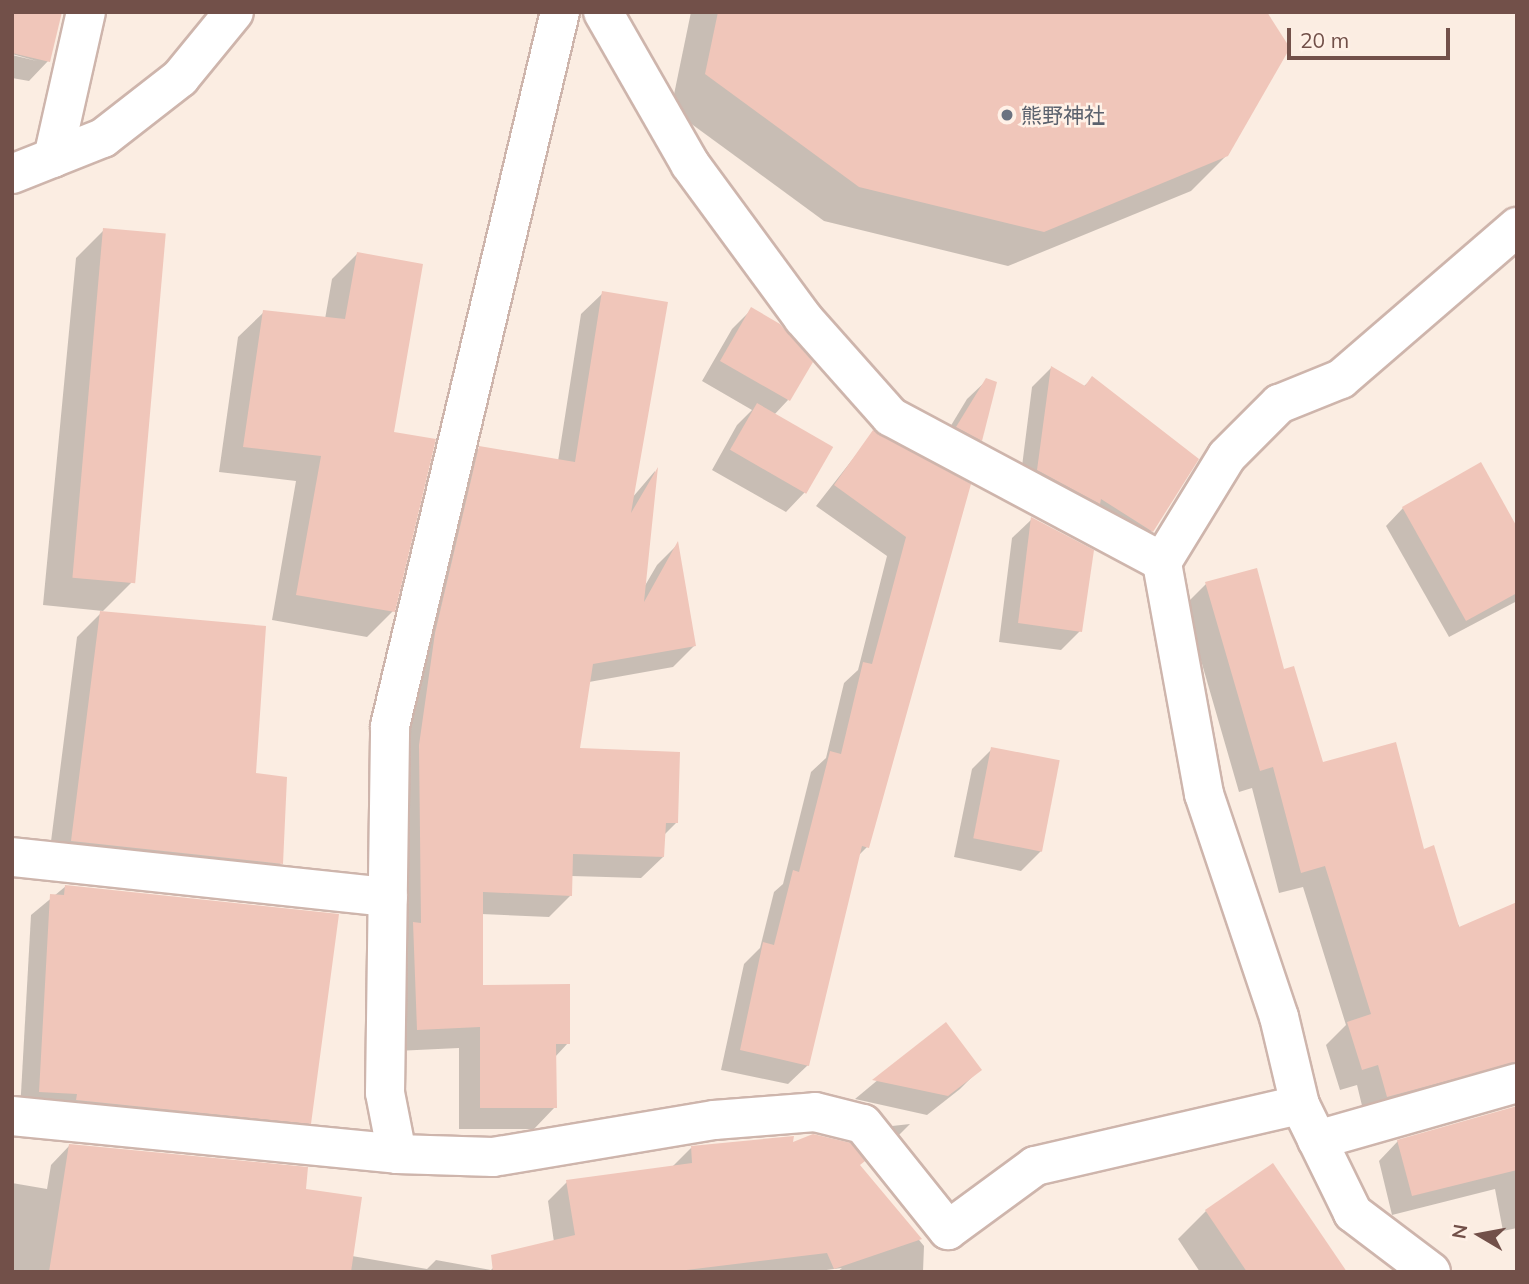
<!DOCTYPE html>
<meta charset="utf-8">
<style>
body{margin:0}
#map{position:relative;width:1529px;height:1284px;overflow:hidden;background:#fbede2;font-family:Mulish,"Noto Sans JP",sans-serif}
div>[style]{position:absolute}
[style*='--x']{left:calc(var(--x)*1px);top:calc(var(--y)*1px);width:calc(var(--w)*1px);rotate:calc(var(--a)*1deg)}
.shadow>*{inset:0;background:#0003}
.building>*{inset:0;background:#f0c6ba;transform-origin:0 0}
.roads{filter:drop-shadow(2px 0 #ceb5ac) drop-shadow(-2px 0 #ceb5ac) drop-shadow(0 2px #ceb5ac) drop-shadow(0 -2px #ceb5ac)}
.street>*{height:38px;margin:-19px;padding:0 19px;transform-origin:19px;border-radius:19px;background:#fff}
.dots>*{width:19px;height:19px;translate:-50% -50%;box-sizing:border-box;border:4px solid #fff1e7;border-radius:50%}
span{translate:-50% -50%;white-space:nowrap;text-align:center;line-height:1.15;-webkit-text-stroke:5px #fff1e7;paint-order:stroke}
.worship-label{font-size:21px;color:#5b616d}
.left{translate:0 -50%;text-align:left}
.frame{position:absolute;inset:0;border:14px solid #725049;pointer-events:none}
.north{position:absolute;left:1445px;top:1200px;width:70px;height:70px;-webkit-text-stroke:5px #fff1e7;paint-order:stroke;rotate:280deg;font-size:19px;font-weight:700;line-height:28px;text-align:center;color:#725049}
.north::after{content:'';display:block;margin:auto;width:24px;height:32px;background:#725049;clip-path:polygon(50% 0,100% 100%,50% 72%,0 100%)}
.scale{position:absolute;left:1287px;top:28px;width:163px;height:32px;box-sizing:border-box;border:4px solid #725049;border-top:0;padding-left:9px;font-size:21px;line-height:24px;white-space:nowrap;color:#725049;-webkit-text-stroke:5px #fff1e7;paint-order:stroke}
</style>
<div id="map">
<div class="shadow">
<div style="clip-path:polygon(12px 12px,48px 61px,29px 81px,12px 78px,12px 55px,37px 61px,12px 54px)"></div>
<div style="clip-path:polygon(691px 12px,1265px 12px,1227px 155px,1191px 191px,1008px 266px,824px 221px,671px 109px)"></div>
<div style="clip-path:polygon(104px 230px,131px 583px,101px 613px,254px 775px,281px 863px,257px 887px,48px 865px,77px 637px,103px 611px,43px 605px,76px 258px)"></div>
<div style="clip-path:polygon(357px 254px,392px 434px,393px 611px,367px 637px,272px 620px,296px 481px,219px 472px,238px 337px,264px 312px,325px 319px,332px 279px)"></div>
<div style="clip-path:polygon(603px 293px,632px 498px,655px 471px,643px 589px,657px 565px,677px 545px,694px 646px,673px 667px,589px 682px,578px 750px,676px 823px,664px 835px,663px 857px,641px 878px,571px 876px,571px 895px,549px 917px,481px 914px,481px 987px,568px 1043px,555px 1057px,555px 1107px,534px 1129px,459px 1129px,459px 1048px,396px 1051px,398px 768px,458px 470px,480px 448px,558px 461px,581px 314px)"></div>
<div style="clip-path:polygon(752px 309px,788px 400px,774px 415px,805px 492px,786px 512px,712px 470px,737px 425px,752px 410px,702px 381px,732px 329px)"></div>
<div style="clip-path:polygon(1051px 368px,1083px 387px,1093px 378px,1197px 459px,1152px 531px,1132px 551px,1019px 490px,1032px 387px)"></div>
<div style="clip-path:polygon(987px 380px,980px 440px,961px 459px,938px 447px,967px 399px)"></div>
<div style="clip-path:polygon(874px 432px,968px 485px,867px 847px,858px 856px,808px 1065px,788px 1084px,721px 1070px,744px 964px,760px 948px,774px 892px,783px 884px,811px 772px,826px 758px,844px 683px,858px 670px,887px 556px,816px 506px)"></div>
<div style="clip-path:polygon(1403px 508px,1517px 530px,1517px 601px,1449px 637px,1386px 526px)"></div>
<div style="clip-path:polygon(1032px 519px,1080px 631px,1061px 650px,999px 642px,1012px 538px)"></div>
<div style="clip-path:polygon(1206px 584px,1282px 672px,1322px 764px,1422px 851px,1517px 1044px,1517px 1071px,1365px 1118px,1357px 1085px,1340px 1090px,1326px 1045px,1346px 1025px,1303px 887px,1279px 893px,1252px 788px,1239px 792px,1185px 605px)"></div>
<div style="clip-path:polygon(992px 749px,1041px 851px,1021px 871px,954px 857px,972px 769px)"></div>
<div style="clip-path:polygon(66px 886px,310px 1123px,290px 1142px,20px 1111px,31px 915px)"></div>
<div style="clip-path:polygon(945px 1024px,980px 1069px,960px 1089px,927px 1115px,855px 1099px)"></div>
<div style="clip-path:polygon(1517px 1108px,1517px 1228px,1503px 1231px,1495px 1189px,1392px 1215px,1379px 1161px,1398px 1141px)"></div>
<div style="clip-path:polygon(910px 1124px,893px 1141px,873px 1145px,892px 1126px)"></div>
<div style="clip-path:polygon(70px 1145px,304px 1190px,352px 1256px,427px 1269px,436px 1260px,491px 1270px,509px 1252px,554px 1242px,548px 1201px,567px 1182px,672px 1167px,691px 1148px,790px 1145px,858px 1165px,924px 1246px,923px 1272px,837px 1272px,842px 1268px,811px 1272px,12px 1272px,12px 1183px,47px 1189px,51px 1165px)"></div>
<div style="clip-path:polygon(1206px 1211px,1344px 1272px,1200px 1272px,1178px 1239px)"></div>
</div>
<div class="building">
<div style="clip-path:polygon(12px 12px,62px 12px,50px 62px,12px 53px)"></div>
<div style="clip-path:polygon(718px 12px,1267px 12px,1290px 48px,1228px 156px,1044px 232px,859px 187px,705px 74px)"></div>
<div style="left:103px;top:228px;width:63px;height:351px;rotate:5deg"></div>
<div style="clip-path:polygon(357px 252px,423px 264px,394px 432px,436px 439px,395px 612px,296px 595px,321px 456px,243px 447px,263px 310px,345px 319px)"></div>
<div style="clip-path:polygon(602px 291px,668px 302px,631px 513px,658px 467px,644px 602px,678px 541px,696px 646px,593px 664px,580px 748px,680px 752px,678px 823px,666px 823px,664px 857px,573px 854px,572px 896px,483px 892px,483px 985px,570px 984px,570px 1044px,556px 1044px,557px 1108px,480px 1108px,480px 1027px,417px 1030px,413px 922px,421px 923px,419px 745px,435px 633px,479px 446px,575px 462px)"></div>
<div style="clip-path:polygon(751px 307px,780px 324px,813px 362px,790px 401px,720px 361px)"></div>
<div style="clip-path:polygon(1051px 366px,1085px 386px,1092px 376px,1199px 459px,1153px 532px,1101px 499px,1100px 504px,1037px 470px)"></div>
<div style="clip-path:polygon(986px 378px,997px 382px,982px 441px,956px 427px)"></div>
<div style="left:757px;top:403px;width:88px;height:54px;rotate:30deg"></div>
<div style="clip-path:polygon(873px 430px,971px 484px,869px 848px,862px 846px,809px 1066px,740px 1050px,763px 942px,774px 945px,793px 870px,799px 872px,830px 751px,841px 754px,863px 662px,872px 664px,906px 537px,834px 485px)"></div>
<div style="clip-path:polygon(1481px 462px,1517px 527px,1517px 593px,1466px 621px,1402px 507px)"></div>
<div style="clip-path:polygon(1031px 517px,1094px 550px,1082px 632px,1018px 623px)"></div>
<div style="clip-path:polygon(1257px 568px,1284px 669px,1294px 666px,1323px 762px,1396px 742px,1424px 849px,1434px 845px,1459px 927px,1517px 902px,1517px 1062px,1387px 1097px,1378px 1065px,1362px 1070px,1347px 1022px,1371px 1014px,1325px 866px,1301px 873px,1273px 767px,1260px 771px,1205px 582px)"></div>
<div style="clip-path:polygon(100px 611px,266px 626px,256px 773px,287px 777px,283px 864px,71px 841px)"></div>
<div style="left:991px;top:747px;width:70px;height:93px;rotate:11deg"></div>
<div style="clip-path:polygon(65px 885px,339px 914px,311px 1124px,76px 1100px,77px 1094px,39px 1092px,50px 894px,64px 895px)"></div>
<div style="clip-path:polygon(946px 1022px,982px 1070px,948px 1096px,872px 1080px)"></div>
<div style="clip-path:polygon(1517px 1106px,1517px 1170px,1412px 1196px,1397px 1140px)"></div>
<div style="clip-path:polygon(813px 1134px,851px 1143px,865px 1161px,860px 1165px,922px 1239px,834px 1269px,827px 1253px,670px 1272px,493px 1272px,491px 1255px,575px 1235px,566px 1180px,692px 1163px,691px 1146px,794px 1136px,793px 1142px)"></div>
<div style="clip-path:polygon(69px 1144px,308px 1167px,306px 1189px,362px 1197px,351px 1272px,49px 1272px)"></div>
<div style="clip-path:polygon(1273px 1163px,1347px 1272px,1247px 1272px,1205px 1210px)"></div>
</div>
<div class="roads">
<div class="street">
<div style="--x:603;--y:12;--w:175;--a:60.2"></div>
<div style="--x:690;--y:164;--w:191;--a:53.7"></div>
<div style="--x:803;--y:318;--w:132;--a:48.4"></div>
<div style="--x:891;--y:417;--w:307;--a:28.1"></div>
<div style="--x:53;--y:158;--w:150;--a:-77.3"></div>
<div style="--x:12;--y:174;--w:98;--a:-21.6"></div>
<div style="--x:103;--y:138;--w:98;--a:-37.9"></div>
<div style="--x:180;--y:78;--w:85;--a:-50.7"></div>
<div style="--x:12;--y:857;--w:378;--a:6.1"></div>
<div style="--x:12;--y:1116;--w:387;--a:5.6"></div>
<div style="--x:397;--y:1154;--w:96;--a:1.8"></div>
<div style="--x:493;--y:1157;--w:224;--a:-9.5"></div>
<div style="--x:714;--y:1120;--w:101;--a:-4.5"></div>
<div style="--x:815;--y:1112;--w:49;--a:14"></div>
<div style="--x:863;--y:1124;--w:136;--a:51.3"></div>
<div style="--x:948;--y:1230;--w:108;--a:-36.3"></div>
<div style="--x:1035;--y:1166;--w:272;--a:-13"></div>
<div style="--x:1317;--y:1140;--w:208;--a:-15.9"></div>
<div style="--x:397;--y:1154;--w:62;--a:-101.1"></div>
<div style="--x:385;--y:1093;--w:367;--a:-89.2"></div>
<div style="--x:390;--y:726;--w:734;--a:-76.61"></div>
<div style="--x:1431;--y:1272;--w:98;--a:-142.9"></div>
<div style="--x:1353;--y:1213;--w:120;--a:-116.1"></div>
<div style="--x:1300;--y:1105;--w:90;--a:-103.4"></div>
<div style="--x:1279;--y:1017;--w:235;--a:-108.6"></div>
<div style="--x:1204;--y:794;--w:236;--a:-100.3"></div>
<div style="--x:1162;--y:562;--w:124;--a:-58.5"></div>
<div style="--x:1227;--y:456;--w:74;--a:-45"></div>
<div style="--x:1279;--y:404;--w:67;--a:-22"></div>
<div style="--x:1341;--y:379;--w:233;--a:-40.8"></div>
</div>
</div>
<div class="dots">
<div style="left:1007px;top:115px;background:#6b7280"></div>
</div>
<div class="worship-label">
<span class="left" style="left:1021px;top:115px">熊野神社</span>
</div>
<div class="frame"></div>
<div class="north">N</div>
<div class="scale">20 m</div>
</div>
